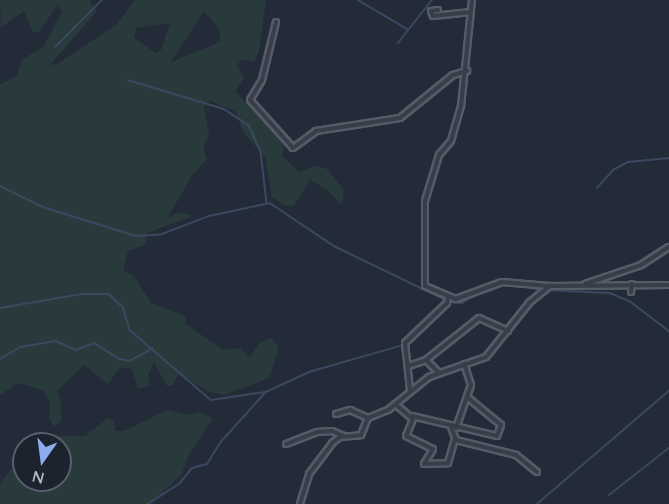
<!DOCTYPE html>
<style>
body{margin:0}
#map{position:relative;width:669px;height:504px;overflow:hidden;background:#242b38;font-family:Quicksand,sans-serif}
div>[style]{position:absolute}
[style*='--x']{left:calc(var(--x)*1px);top:calc(var(--y)*1px);width:calc(var(--w)*1px);rotate:calc(var(--a)*1deg)}
.green>*{inset:0;background:#293a3c}
.stream>*{height:1.5px;margin:-0.75px;padding:0 0.75px;transform-origin:0.75px;border-radius:0.75px;background:#3a4860}
.roads{filter:drop-shadow(2px 0 #555b67) drop-shadow(-2px 0 #555b67) drop-shadow(0 2px #555b67) drop-shadow(0 -2px #555b67)}
.minor>*{height:4px;margin:-2px;padding:0 2px;transform-origin:2px;border-radius:2px;background:#373d49}
span{translate:-50% -50%;white-space:nowrap;text-align:center;line-height:1.15;-webkit-text-stroke:5px #1c222e;paint-order:stroke}
.north{position:absolute;left:12px;top:432px;width:60px;height:60px;box-sizing:border-box;background:#1c222e;border:2px solid #585e6a;border-radius:50%;rotate:194deg;font-size:16px;font-weight:700;line-height:24px;text-align:center;color:#b2b8c5}
.north::after{content:'';display:block;margin:auto;width:21px;height:27px;background:#8dacef;clip-path:polygon(50% 0,100% 100%,50% 72%,0 100%)}
</style>
<div id="map">
<div class="green">
<div style="clip-path:polygon(evenodd,0 0,89px 0,97px 11px,50px 65px,57px 64px,116px 25px,135px 0,266px 0,259px 51px,254px 62px,242px 59px,237px 65px,244px 78px,235px 91px,277px 136px,284px 148px,282px 156px,299px 172px,315px 166px,326px 168px,344px 190px,342px 205px,326px 189px,310px 180px,294px 206px,285px 206px,272px 197px,265px 157px,243px 132px,236px 112px,209px 100px,204px 107px,209px 135px,203px 148px,207px 159px,191px 177px,168px 217px,180px 212px,193px 216px,147px 233px,145px 245px,128px 251px,123px 270px,134px 276px,151px 303px,185px 316px,186px 324px,223px 350px,241px 348px,249px 357px,261px 342px,271px 338px,279px 348px,269px 378px,224px 395px,210px 392px,178px 374px,173px 385px,167px 386px,154px 362px,148px 374px,150px 385px,138px 389px,132px 369px,120px 368px,108px 384px,84px 365px,57px 391px,61px 402px,61px 422px,54px 426px,49px 418px,50px 403px,43px 390px,18px 383px,0 395px,0 85px,17px 75px,22px 60px,44px 46px,62px 12px,58px 5px,38px 33px,33px 32px,24px 11px,1px 27px,0 0,204px 11px,220px 30px,220px 42px,171px 62px,204px 11px,0 0,170px 23px,161px 50px,155px 53px,134px 37px,136px 28px,170px 23px)"></div>
<div style="clip-path:polygon(167px 410px,189px 415px,200px 412px,213px 418px,187px 458px,182px 474px,149px 504px,0 504px,0 483px,18px 461px,23px 436px,31px 444px,24px 444px,24px 480px,60px 480px,60px 444px,54px 444px,56px 436px,85px 436px,108px 418px,113px 420px,116px 431px,124px 431px)"></div>
</div>
<div class="stream">
<div style="--x:358;--y:0;--w:57;--a:30.6"></div>
<div style="--x:398;--y:43;--w:55;--a:-51.7"></div>
<div style="--x:55;--y:47;--w:66;--a:-45"></div>
<div style="--x:128;--y:80;--w:100;--a:16.8"></div>
<div style="--x:224;--y:109;--w:30;--a:33"></div>
<div style="--x:249;--y:125;--w:30;--a:66"></div>
<div style="--x:261;--y:152;--w:51;--a:83.3"></div>
<div style="--x:0;--y:186;--w:48;--a:26"></div>
<div style="--x:43;--y:207;--w:97;--a:17.3"></div>
<div style="--x:136;--y:236;--w:26;--a:-4"></div>
<div style="--x:162;--y:234;--w:50;--a:-21"></div>
<div style="--x:209;--y:216;--w:62;--a:-12"></div>
<div style="--x:270;--y:203;--w:77;--a:33.9"></div>
<div style="--x:334;--y:246;--w:129;--a:25.8"></div>
<div style="--x:450;--y:302;--w:12;--a:5"></div>
<div style="--x:462;--y:303;--w:22;--a:-32"></div>
<div style="--x:597;--y:188;--w:24;--a:-48"></div>
<div style="--x:613;--y:170;--w:17;--a:-28"></div>
<div style="--x:628;--y:162;--w:41;--a:-5.6"></div>
<div style="--x:497;--y:286;--w:10;--a:-11"></div>
<div style="--x:524;--y:286;--w:18;--a:13"></div>
<div style="--x:547;--y:290;--w:63;--a:2.7"></div>
<div style="--x:610;--y:293;--w:23;--a:23"></div>
<div style="--x:631;--y:302;--w:48;--a:37.3"></div>
<div style="--x:0;--y:308;--w:83;--a:-9.7"></div>
<div style="--x:82;--y:294;--w:27;--a:0"></div>
<div style="--x:109;--y:294;--w:19;--a:43"></div>
<div style="--x:123;--y:307;--w:24;--a:73"></div>
<div style="--x:130;--y:330;--w:107;--a:40.8"></div>
<div style="--x:211;--y:400;--w:55;--a:-8.4"></div>
<div style="--x:0;--y:359;--w:24;--a:-30"></div>
<div style="--x:21;--y:347;--w:36;--a:-10"></div>
<div style="--x:56;--y:341;--w:22;--a:24"></div>
<div style="--x:76;--y:350;--w:19;--a:-21"></div>
<div style="--x:94;--y:343;--w:31;--a:32"></div>
<div style="--x:120;--y:359;--w:10;--a:11"></div>
<div style="--x:130;--y:361;--w:26;--a:-29"></div>
<div style="--x:609;--y:495;--w:76;--a:-38.1"></div>
<div style="--x:148;--y:504;--w:38;--a:-33"></div>
<div style="--x:180;--y:483;--w:19;--a:-51"></div>
<div style="--x:192;--y:468;--w:16;--a:-15"></div>
<div style="--x:207;--y:464;--w:25;--a:-58"></div>
<div style="--x:220;--y:443;--w:69;--a:-48"></div>
<div style="--x:266;--y:392;--w:47;--a:-24.9"></div>
<div style="--x:309;--y:372;--w:98;--a:-16"></div>
<div style="--x:537;--y:504;--w:174;--a:-40.6"></div>
</div>
<div class="roads">
<div class="minor">
<div style="--x:472;--y:0;--w:107;--a:95.9"></div>
<div style="--x:461;--y:106;--w:36;--a:106"></div>
<div style="--x:451;--y:141;--w:18;--a:131"></div>
<div style="--x:439;--y:155;--w:48;--a:106.9"></div>
<div style="--x:425;--y:201;--w:85;--a:90"></div>
<div style="--x:425;--y:286;--w:34;--a:23"></div>
<div style="--x:456;--y:299;--w:49;--a:-20.3"></div>
<div style="--x:502;--y:282;--w:47;--a:4.9"></div>
<div style="--x:438;--y:10;--w:7;--a:172"></div>
<div style="--x:431;--y:11;--w:5;--a:68"></div>
<div style="--x:433;--y:16;--w:38;--a:-6"></div>
<div style="--x:276;--y:22;--w:60;--a:103.6"></div>
<div style="--x:262;--y:80;--w:23;--a:121"></div>
<div style="--x:250;--y:100;--w:64;--a:48.1"></div>
<div style="--x:293;--y:148;--w:29;--a:-36"></div>
<div style="--x:316;--y:131;--w:85;--a:-8.8"></div>
<div style="--x:400;--y:118;--w:68;--a:-39.1"></div>
<div style="--x:453;--y:75;--w:15;--a:-16"></div>
<div style="--x:585;--y:284;--w:59;--a:-18.7"></div>
<div style="--x:641;--y:265;--w:33;--a:-33"></div>
<div style="--x:631;--y:292;--w:8;--a:-83"></div>
<div style="--x:426;--y:360;--w:17;--a:45"></div>
<div style="--x:408;--y:366;--w:19;--a:-18"></div>
<div style="--x:426;--y:360;--w:68;--a:-38.4"></div>
<div style="--x:479;--y:318;--w:32;--a:24"></div>
<div style="--x:410;--y:390;--w:47;--a:-96.1"></div>
<div style="--x:405;--y:343;--w:58;--a:-43.6"></div>
<div style="--x:447;--y:303;--w:6;--a:-81"></div>
<div style="--x:395;--y:404;--w:23;--a:40"></div>
<div style="--x:413;--y:419;--w:18;--a:112"></div>
<div style="--x:406;--y:436;--w:30;--a:26"></div>
<div style="--x:433;--y:449;--w:17;--a:121"></div>
<div style="--x:424;--y:464;--w:24;--a:-2"></div>
<div style="--x:448;--y:463;--w:26;--a:-74"></div>
<div style="--x:336;--y:414;--w:15;--a:-16"></div>
<div style="--x:350;--y:410;--w:20;--a:24"></div>
<div style="--x:412;--y:416;--w:87;--a:13.2"></div>
<div style="--x:497;--y:436;--w:12;--a:-70"></div>
<div style="--x:501;--y:425;--w:44;--a:-140.5"></div>
<div style="--x:451;--y:427;--w:14;--a:69"></div>
<div style="--x:456;--y:440;--w:62;--a:14"></div>
<div style="--x:516;--y:455;--w:27;--a:39"></div>
<div style="--x:456;--y:428;--w:46;--a:-70.8"></div>
<div style="--x:471;--y:385;--w:22;--a:-108"></div>
<div style="--x:286;--y:444;--w:33;--a:-21"></div>
<div style="--x:317;--y:432;--w:15;--a:-4"></div>
<div style="--x:332;--y:431;--w:13;--a:23"></div>
<div style="--x:300;--y:504;--w:31;--a:-73"></div>
<div style="--x:309;--y:474;--w:39;--a:-53"></div>
<div style="--x:332;--y:443;--w:10;--a:-37"></div>
<div style="--x:340;--y:437;--w:21;--a:-5"></div>
<div style="--x:361;--y:435;--w:18;--a:-68"></div>
<div style="--x:368;--y:418;--w:22;--a:-22"></div>
<div style="--x:388;--y:410;--w:53;--a:-38.8"></div>
<div style="--x:429;--y:377;--w:60;--a:-19.3"></div>
<div style="--x:486;--y:357;--w:70;--a:-51.3"></div>
<div style="--x:530;--y:302;--w:26;--a:-39"></div>
<div style="--x:550;--y:286;--w:119;--a:-0.5"></div>
</div>
</div>
<div class="north">N</div>
</div>
